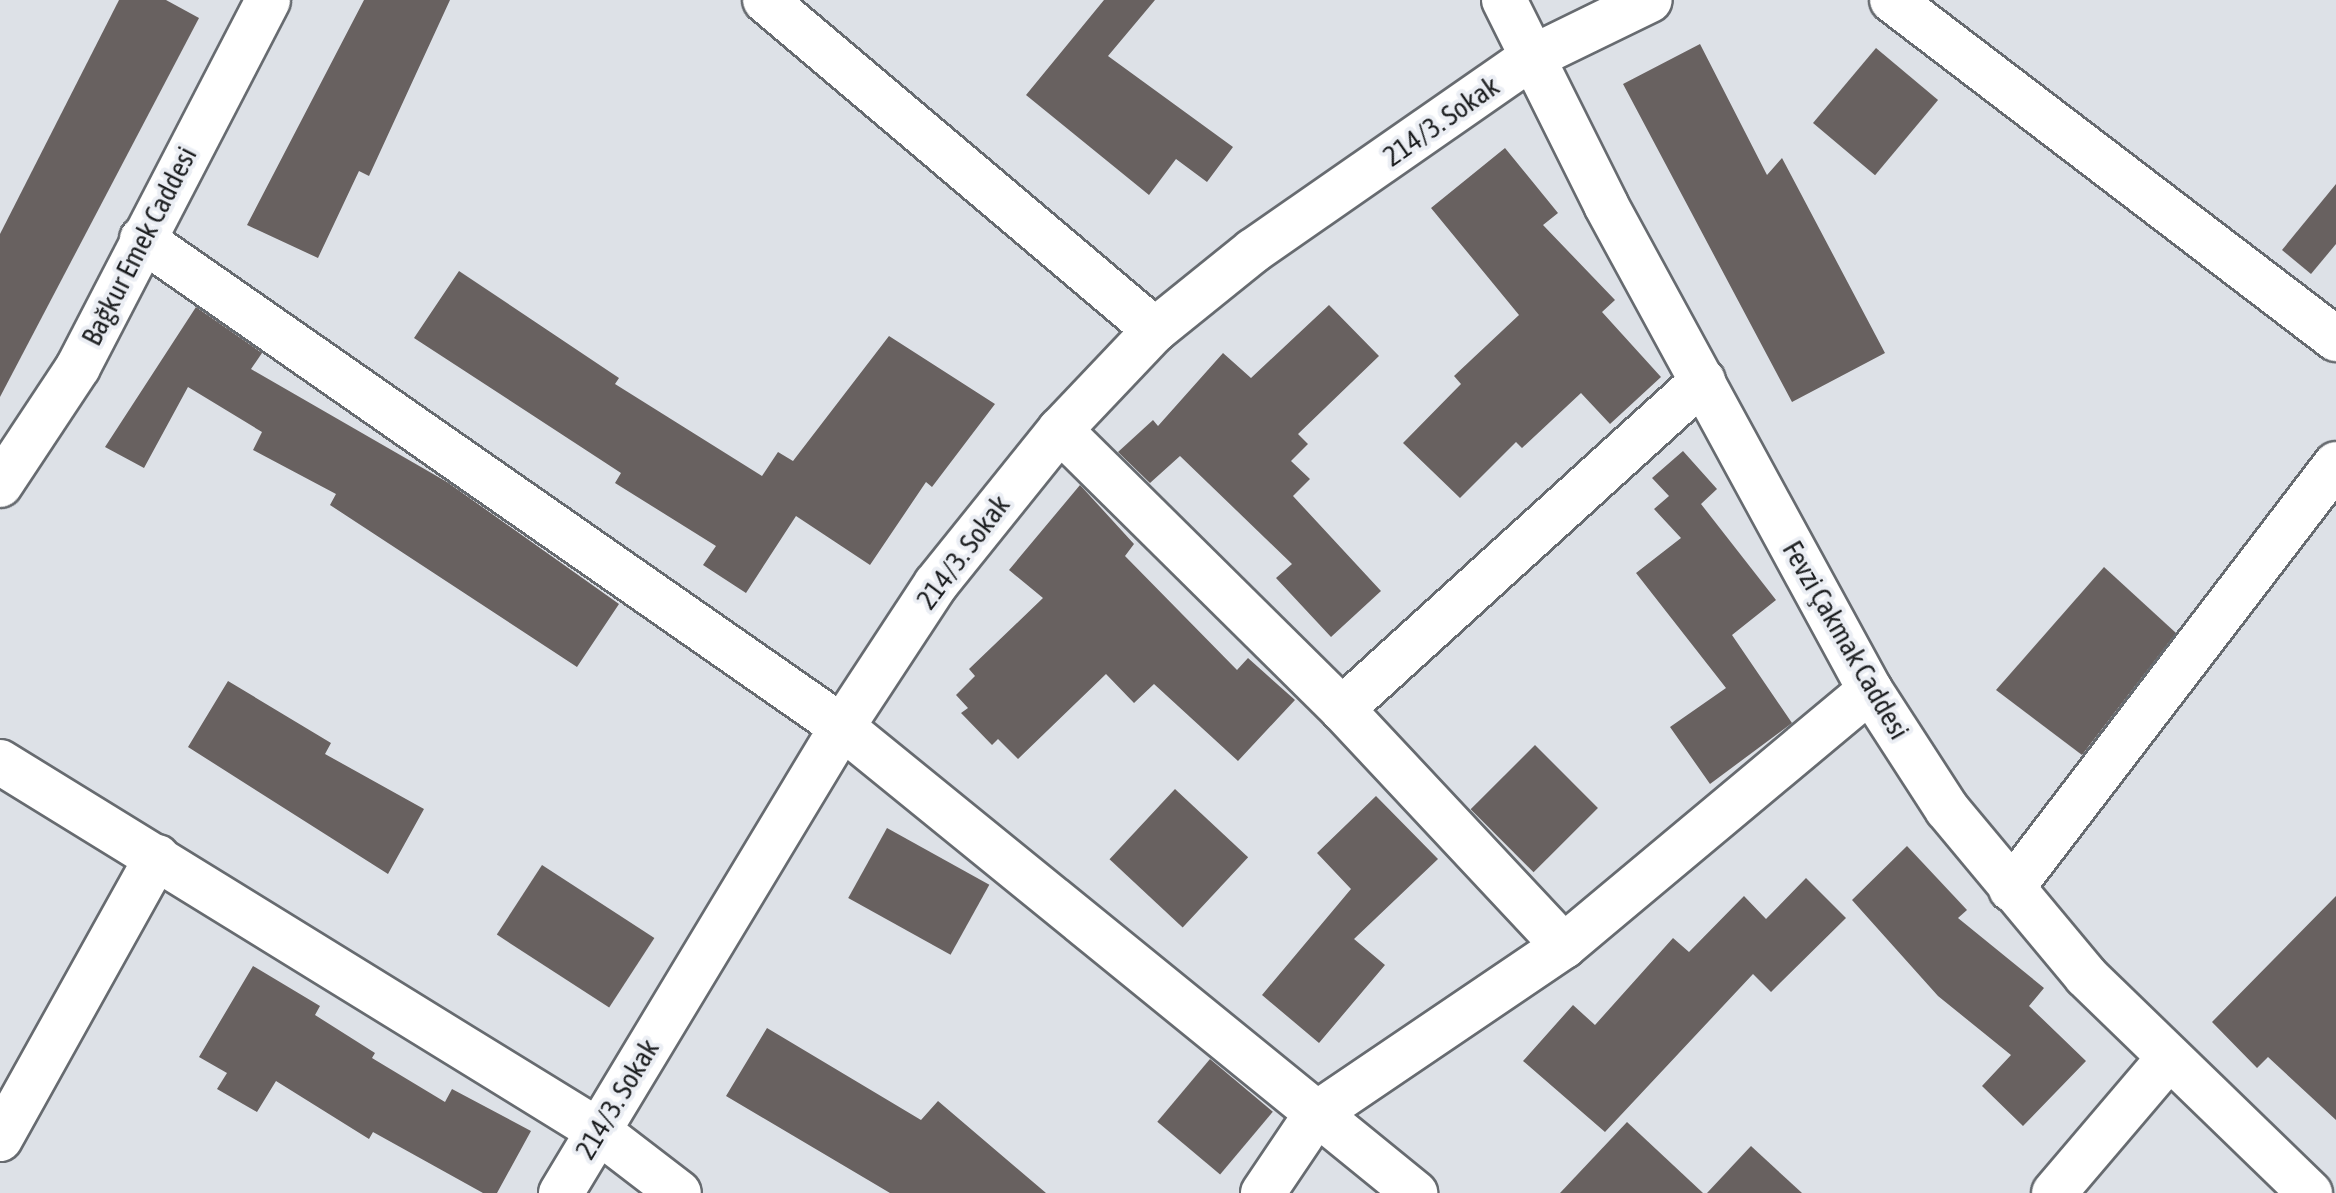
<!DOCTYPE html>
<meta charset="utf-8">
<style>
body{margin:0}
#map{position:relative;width:2336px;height:1193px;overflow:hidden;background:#dde1e7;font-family:"Asap Condensed",sans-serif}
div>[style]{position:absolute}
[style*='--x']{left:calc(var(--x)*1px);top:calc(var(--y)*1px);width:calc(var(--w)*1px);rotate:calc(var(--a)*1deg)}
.building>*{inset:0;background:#686160;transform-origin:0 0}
.roads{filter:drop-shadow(2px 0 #676b70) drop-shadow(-2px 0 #676b70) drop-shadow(0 2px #676b70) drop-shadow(0 -2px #676b70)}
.minor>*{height:44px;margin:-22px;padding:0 22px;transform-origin:22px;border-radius:22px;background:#fff}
.tertiary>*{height:44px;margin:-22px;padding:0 22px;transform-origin:22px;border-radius:22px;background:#fff}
.secondary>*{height:44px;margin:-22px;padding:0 22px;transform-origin:22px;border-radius:22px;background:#fff}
span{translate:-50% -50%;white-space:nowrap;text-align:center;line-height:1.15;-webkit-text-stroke:8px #ebeef4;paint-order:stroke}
.street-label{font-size:28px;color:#1d1f21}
</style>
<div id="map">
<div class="building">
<div style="clip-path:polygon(119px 0,166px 0,199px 18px,0 397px,0 234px)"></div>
<div style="clip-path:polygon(364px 0,450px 0,369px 176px,359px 171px,318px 258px,247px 225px)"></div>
<div style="clip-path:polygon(1104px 0,1155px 0,1108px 56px,1233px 147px,1207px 182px,1176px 159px,1149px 195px,1026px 95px)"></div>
<div style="clip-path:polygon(1700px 44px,1767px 175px,1782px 158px,1885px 353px,1792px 402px,1623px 84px)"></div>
<div style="left:1876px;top:48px;width:81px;height:98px;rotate:40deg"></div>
<div style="clip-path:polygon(1505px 148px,1558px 213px,1543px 225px,1615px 300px,1602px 312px,1661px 377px,1610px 424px,1581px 393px,1522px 448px,1516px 442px,1460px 498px,1403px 443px,1461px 384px,1454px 376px,1519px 315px,1431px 208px)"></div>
<div style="clip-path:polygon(2336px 184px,2336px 244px,2311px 274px,2282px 250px)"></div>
<div style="clip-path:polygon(459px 271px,619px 378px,615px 384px,762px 476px,778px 452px,793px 461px,889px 336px,995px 404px,932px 487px,926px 482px,870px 565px,796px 516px,746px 593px,703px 565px,716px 546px,615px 483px,621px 473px,414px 338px)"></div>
<div style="clip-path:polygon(1329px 305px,1379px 356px,1298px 434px,1308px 444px,1291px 461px,1310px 479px,1293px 496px,1381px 591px,1331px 637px,1276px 578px,1292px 564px,1180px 456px,1150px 483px,1118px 452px,1153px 420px,1158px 426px,1223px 353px,1251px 378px)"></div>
<div style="clip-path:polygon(196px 307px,262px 353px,251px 369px,447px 482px,619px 604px,577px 667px,330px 505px,336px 494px,253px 450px,262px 432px,188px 387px,144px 468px,105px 447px)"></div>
<div style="clip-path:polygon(1683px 451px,1717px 489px,1701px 504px,1776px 600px,1732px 635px,1792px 723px,1710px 784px,1670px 727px,1726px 688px,1636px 573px,1681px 538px,1654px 509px,1669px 496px,1652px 478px)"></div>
<div style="clip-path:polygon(1080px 485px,1134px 544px,1125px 556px,1237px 670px,1248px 658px,1295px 700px,1238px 761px,1154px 684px,1134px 703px,1106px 674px,1018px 759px,998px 739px,992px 745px,961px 713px,968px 708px,956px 695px,975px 676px,969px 669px,1043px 598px,1009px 570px)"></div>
<div style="clip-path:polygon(2104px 567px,2176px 633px,2082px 755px,1996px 690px)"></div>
<div style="clip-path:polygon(228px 681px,331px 743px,325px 754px,424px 809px,388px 874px,188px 747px)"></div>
<div style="left:1535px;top:745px;width:89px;height:91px;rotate:45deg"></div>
<div style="left:1175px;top:789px;width:100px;height:96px;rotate:43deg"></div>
<div style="clip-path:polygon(1376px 796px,1438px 859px,1354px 939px,1385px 965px,1319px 1043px,1262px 995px,1351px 889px,1317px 853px)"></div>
<div style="left:887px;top:828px;width:117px;height:80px;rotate:29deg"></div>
<div style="clip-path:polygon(1907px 846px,1967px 910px,1958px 918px,2044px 988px,2029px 1006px,2086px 1061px,2023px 1126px,1982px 1086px,2011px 1055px,1938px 996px,1852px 900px)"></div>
<div style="left:542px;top:865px;width:134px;height:83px;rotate:33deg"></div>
<div style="clip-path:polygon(1806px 878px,1846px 918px,1771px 992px,1753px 974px,1605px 1132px,1523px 1061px,1573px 1005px,1595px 1025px,1673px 938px,1689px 952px,1744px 896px,1766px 919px)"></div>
<div style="clip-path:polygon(2336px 896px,2336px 1120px,2268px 1057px,2257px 1068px,2212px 1022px)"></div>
<div style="clip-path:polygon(253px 966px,320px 1006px,315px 1015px,375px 1053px,372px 1058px,445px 1102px,452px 1089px,531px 1131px,497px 1193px,483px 1193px,373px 1132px,369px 1139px,276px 1081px,257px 1112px,217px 1089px,227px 1073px,199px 1057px)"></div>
<div style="clip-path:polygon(767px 1028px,921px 1120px,938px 1101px,1046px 1193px,890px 1193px,726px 1096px)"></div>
<div style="left:1210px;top:1059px;width:82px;height:82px;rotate:40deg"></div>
<div style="clip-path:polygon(1627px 1122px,1703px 1193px,1560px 1193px)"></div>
<div style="clip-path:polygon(1751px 1146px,1802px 1193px,1707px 1193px)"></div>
</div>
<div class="roads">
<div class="minor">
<div style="--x:765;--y:0;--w:511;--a:40.24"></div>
<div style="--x:1892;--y:0;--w:559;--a:37.36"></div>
<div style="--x:142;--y:239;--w:853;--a:34.88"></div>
<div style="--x:842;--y:727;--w:739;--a:39.12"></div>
<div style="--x:1060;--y:430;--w:397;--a:44.7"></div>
<div style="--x:1342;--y:709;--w:325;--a:46.9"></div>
<div style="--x:1342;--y:709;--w:488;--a:-42.3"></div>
<div style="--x:0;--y:762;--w:701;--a:31.65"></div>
<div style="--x:597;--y:1130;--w:103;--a:37.5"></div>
<div style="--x:2011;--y:889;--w:535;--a:-52.59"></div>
<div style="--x:0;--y:1139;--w:323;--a:-60.9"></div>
<div style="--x:561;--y:1193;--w:544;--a:-58.91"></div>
<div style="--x:842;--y:727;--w:171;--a:-56.7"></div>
<div style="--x:936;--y:584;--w:198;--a:-51.2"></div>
<div style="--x:1060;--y:430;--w:138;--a:-46.5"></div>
<div style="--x:1155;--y:330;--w:126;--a:-38.9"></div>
<div style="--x:1253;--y:251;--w:338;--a:-34.8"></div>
<div style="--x:1531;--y:58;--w:132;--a:-26"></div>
<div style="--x:1263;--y:1193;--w:95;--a:-56.1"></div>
<div style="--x:1316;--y:1114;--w:300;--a:-34.1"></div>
<div style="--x:1564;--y:946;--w:399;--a:-39.9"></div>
<div style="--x:2054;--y:1193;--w:175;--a:-49.6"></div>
</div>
<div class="tertiary">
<div style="--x:0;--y:485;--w:141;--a:-56.5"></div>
<div style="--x:78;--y:367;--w:413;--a:-62.6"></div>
</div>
<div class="secondary">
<div style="--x:1504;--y:0;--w:229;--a:63.5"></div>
<div style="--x:1606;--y:205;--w:552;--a:61.44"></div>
<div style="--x:1870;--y:690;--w:142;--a:57.1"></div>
<div style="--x:1947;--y:809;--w:217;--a:50.2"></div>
<div style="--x:2086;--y:976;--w:312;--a:44.1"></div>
</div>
</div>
<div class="street-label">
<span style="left:1441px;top:121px;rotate:-35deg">214/3. Sokak</span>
<span style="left:139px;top:246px;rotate:-63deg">Bağkur Emek Caddesi</span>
<span style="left:963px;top:552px;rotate:-53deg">214/3. Sokak</span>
<span style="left:1846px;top:640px;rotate:60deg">Fevzi Çakmak Caddesi</span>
<span style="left:617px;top:1099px;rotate:-59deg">214/3. Sokak</span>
</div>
</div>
